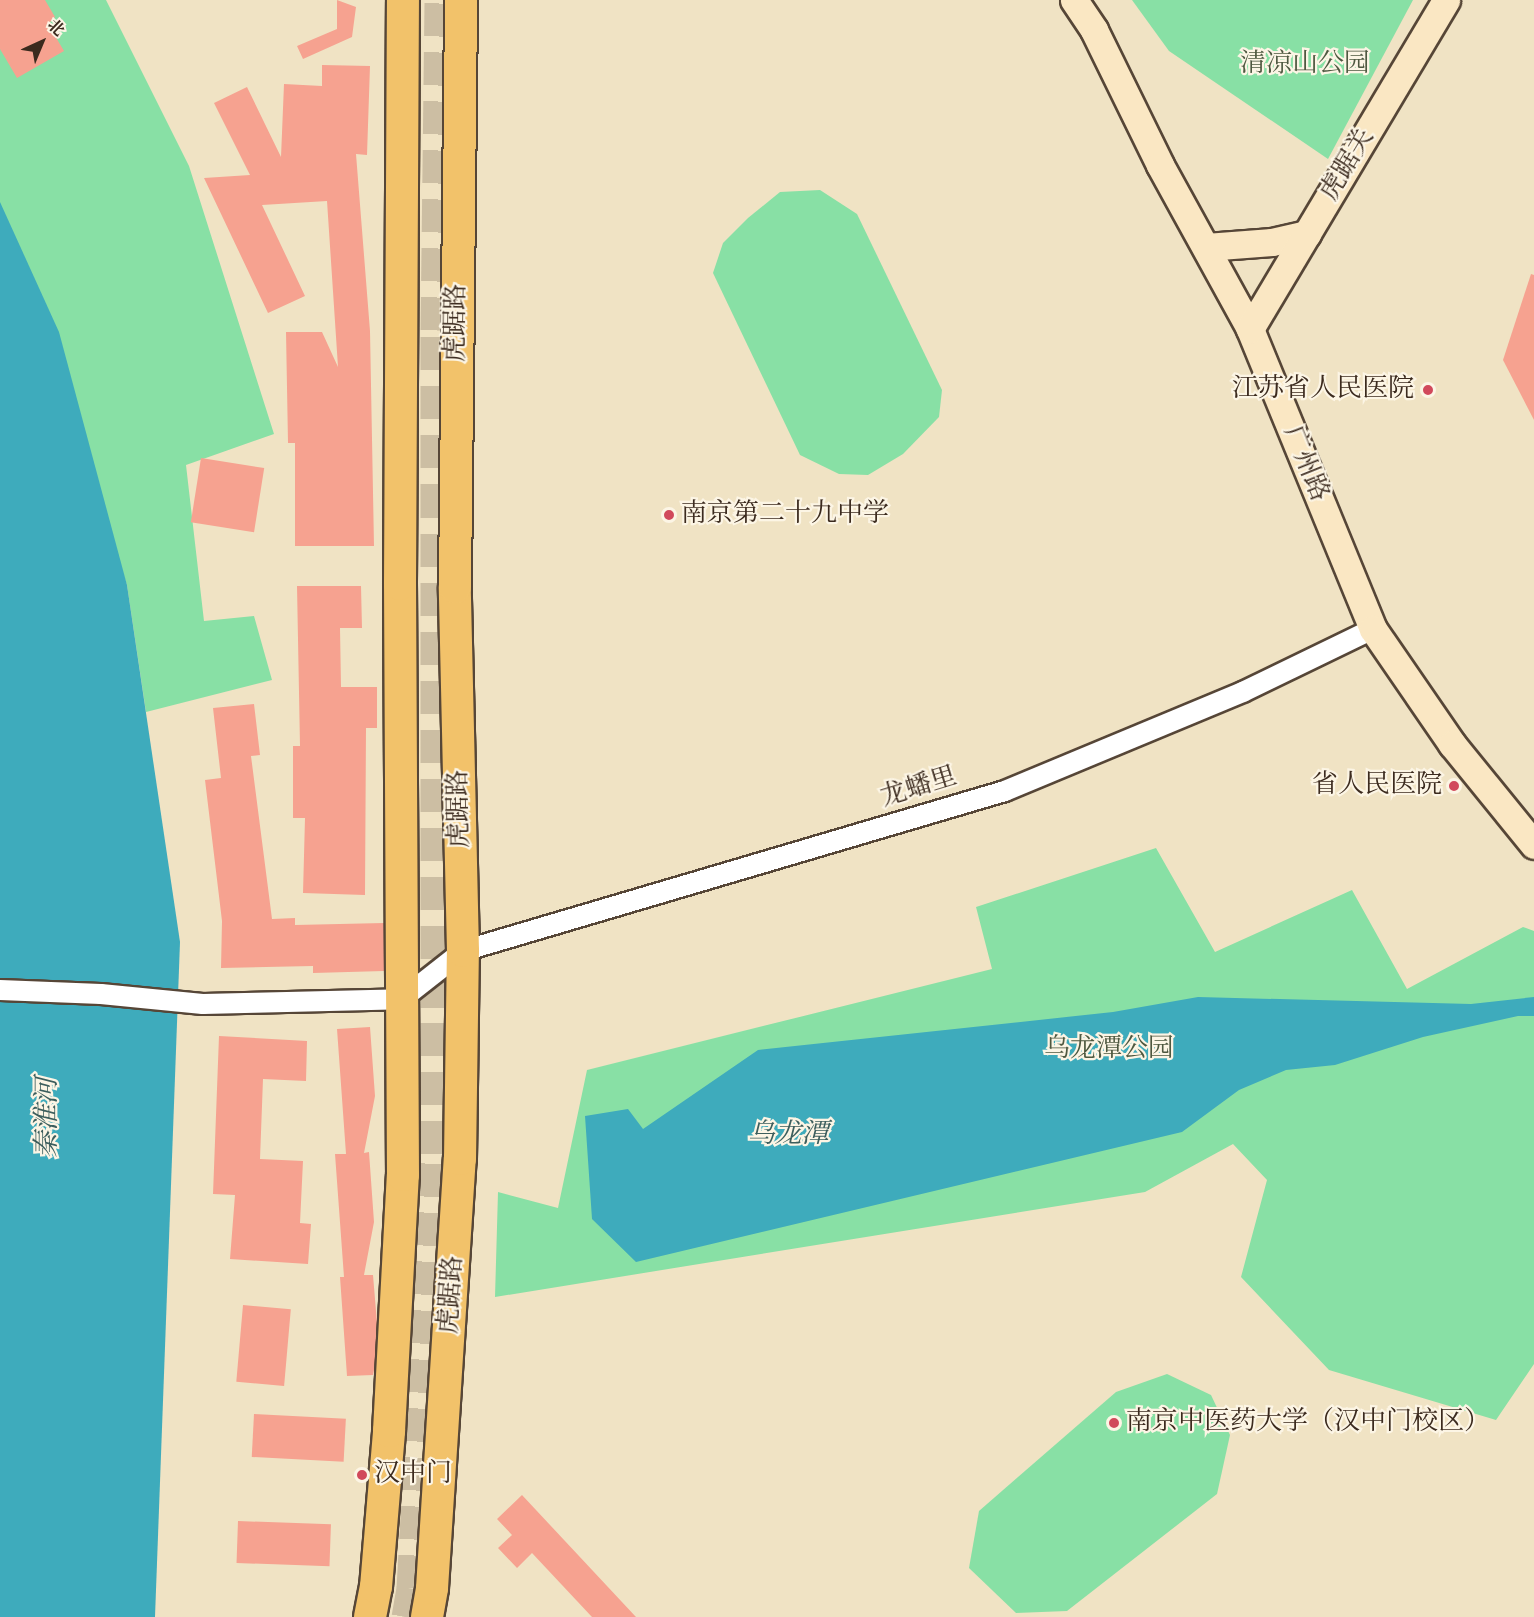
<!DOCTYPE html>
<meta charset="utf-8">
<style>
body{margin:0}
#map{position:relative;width:1534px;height:1617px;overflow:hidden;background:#f0e3c4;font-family:"Sorts Mill Goudy","Noto Serif SC",serif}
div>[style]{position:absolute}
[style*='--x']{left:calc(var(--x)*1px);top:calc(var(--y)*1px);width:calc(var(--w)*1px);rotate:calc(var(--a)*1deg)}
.green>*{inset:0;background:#88e0a5}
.water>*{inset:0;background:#3eabbc}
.building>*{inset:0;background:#f6a290;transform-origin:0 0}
.highway-tunnel>*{height:33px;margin-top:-16.5px;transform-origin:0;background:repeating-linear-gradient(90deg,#ccbea3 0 33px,transparent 0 49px)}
.roads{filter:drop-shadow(2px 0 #564637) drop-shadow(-2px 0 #564637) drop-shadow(0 2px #564637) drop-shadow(0 -2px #564637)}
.street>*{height:20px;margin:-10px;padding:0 10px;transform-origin:10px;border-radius:10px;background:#fff}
.secondary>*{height:27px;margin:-13.5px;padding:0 13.5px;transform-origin:13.5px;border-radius:13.5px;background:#fae7c3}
.primary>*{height:32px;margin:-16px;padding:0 16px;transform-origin:16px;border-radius:16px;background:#f2c26a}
.dots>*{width:16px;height:16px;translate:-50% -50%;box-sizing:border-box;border:3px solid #fcf5e5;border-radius:50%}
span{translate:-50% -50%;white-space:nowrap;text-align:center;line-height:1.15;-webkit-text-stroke:4.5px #fcf5e5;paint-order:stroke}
.park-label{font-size:26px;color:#4e5840}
.street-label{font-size:26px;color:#3b2a1e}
.poi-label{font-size:26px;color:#3b2a1e}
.right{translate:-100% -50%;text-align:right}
.left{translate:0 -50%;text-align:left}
.water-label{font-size:27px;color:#3c5e5d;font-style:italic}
.north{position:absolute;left:12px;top:12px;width:60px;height:60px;-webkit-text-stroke:4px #fcf5e5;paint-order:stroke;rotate:44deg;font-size:16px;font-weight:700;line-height:24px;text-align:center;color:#3b2a1e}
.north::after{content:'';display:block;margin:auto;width:21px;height:27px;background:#3b2a1e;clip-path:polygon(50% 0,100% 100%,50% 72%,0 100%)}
</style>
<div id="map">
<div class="green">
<div style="clip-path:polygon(0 0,106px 0,189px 166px,274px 434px,186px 465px,204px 621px,254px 616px,272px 680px,146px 712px,127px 585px,0 224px)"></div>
<div style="clip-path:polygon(1132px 0,1413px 0,1328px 159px,1169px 51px)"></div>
<div style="clip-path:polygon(820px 190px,857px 214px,942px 390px,939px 417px,903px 454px,868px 475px,839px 474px,800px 455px,713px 273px,723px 243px,748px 218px,780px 192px)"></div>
<div style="clip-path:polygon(1156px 848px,1215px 952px,1352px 890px,1407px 989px,1523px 927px,1534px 931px,1534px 1364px,1496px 1420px,1329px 1370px,1241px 1277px,1267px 1180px,1233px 1144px,1145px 1192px,495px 1297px,498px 1192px,558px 1208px,587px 1070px,992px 969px,976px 907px)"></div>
<div style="clip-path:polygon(1167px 1374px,1211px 1395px,1230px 1435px,1217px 1494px,1067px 1611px,1016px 1613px,969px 1568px,979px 1511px,1116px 1392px)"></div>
</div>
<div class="water">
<div style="clip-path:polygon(0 202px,59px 332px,127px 585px,180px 942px,155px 1617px,0 1617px)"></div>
<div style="clip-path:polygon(1198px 997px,1471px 1004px,1534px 997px,1534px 1016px,1518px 1016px,1423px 1037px,1335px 1065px,1286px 1070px,1239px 1090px,1182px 1132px,636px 1262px,592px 1219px,585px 1116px,628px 1109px,643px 1129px,758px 1050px,1113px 1012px)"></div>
</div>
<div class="building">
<div style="clip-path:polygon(0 0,45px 0,55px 17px,48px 24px,64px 51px,17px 78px,0 49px)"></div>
<div style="clip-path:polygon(337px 0,356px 7px,352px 37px,303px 59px,297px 46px,337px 29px)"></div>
<div style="clip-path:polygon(322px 65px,370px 66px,367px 155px,356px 154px,370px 331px,374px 546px,295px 546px,295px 443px,288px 443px,286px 332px,322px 332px,338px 367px,327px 201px,262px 205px,305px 296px,268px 313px,204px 178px,250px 175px,214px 103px,247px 87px,281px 157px,284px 84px,322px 86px)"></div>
<div style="clip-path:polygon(1531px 274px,1534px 275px,1534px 420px,1503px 360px)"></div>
<div style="left:201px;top:458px;width:64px;height:65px;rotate:9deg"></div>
<div style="clip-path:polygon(297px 586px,361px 586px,362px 628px,340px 628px,341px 687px,377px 687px,377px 728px,366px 728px,365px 895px,303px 893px,305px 818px,293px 818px,293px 746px,300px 746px)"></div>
<div style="clip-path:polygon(254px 704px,260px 755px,251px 756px,272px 919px,295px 918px,295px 925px,384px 923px,384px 971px,313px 973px,313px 966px,221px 968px,222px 921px,205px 780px,221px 778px,213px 708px)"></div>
<div style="clip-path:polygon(370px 1027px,375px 1096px,364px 1153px,369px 1152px,374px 1222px,364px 1275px,373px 1275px,377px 1323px,375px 1365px,373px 1375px,347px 1376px,340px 1277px,344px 1277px,335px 1154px,346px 1154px,337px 1029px)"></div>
<div style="clip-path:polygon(219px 1036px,307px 1041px,306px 1081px,263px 1079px,260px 1159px,303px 1161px,300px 1223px,311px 1224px,308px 1264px,230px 1259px,235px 1195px,213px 1194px)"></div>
<div style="left:243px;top:1305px;width:48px;height:77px;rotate:5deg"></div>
<div style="left:254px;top:1414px;width:92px;height:43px;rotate:3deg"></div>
<div style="clip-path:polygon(522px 1495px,636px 1617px,592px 1617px,532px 1553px,517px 1568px,498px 1548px,512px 1535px,497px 1519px)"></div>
<div style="left:238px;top:1521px;width:93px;height:42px;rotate:2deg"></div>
</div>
<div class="highway-tunnel">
<div style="--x:408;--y:1617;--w:29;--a:-80"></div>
<div style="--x:413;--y:1588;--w:435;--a:-86.8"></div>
<div style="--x:437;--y:1154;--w:824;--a:-90"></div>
<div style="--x:437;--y:330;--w:330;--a:-89.3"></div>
</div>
<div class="roads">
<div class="street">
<div style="--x:0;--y:990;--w:101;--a:2.3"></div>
<div style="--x:101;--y:994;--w:102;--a:5.6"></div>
<div style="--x:203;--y:1004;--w:199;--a:-1.4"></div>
<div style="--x:402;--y:999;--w:78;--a:-38.2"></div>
<div style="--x:463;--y:951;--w:565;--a:-16.45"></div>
<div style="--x:1005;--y:791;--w:258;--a:-22.6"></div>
<div style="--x:1243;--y:692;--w:144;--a:-25.9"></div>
</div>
<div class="secondary">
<div style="--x:1074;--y:0;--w:36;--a:56"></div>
<div style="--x:1094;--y:30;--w:150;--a:63.9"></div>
<div style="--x:1160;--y:165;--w:187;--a:61.2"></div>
<div style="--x:1250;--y:329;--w:324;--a:67.7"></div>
<div style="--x:1373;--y:629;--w:140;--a:55.5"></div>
<div style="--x:1452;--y:744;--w:130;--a:50.9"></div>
<div style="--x:1206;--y:247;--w:66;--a:-4.3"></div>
<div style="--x:1272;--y:242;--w:36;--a:-13"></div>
<div style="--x:1250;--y:329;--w:383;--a:-59.2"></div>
</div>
<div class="primary">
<div style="--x:370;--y:1617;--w:31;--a:-79"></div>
<div style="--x:376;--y:1587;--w:157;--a:-85.2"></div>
<div style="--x:389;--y:1431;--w:256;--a:-86.9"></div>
<div style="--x:403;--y:1175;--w:591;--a:-90.29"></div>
<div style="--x:400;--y:584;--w:584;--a:-89.71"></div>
<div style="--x:427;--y:1617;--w:29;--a:-80"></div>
<div style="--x:432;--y:1588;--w:430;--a:-86.3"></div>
<div style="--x:460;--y:1159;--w:208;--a:-89.2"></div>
<div style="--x:463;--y:951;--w:364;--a:-91.3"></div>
<div style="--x:455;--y:587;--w:587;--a:-89.41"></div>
</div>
</div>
<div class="dots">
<div style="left:1428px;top:390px;background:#d1495b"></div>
<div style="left:669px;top:515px;background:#d1495b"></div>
<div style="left:1454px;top:786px;background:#d1495b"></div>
<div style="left:1114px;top:1423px;background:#d1495b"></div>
<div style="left:362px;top:1475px;background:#d1495b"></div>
</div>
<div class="park-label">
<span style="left:1305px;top:65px">清凉山公园</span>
<span style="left:1109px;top:1050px">乌龙潭公园</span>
</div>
<div class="street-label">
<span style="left:1348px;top:165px;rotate:-59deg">虎踞关</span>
<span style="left:457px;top:323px;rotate:-89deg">虎踞路</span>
<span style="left:1305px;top:464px;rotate:68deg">广州路</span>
<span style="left:919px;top:788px;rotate:-17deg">龙蟠里</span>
<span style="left:460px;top:809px;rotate:-91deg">虎踞路</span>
<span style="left:452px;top:1295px;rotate:-86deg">虎踞路</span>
</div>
<div class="poi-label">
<span class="right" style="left:1414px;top:390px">江苏省人民医院</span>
<span class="left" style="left:681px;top:515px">南京第二十九中学</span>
<span class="right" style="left:1442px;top:786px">省人民医院</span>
<span class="left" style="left:1126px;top:1423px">南京中医药大学（汉中门校区）</span>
<span class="left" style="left:374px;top:1475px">汉中门</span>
</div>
<div class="water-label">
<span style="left:49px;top:1118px;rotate:-90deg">秦淮河</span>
<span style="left:788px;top:1136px">乌龙潭</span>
</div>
<div class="north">北</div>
</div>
